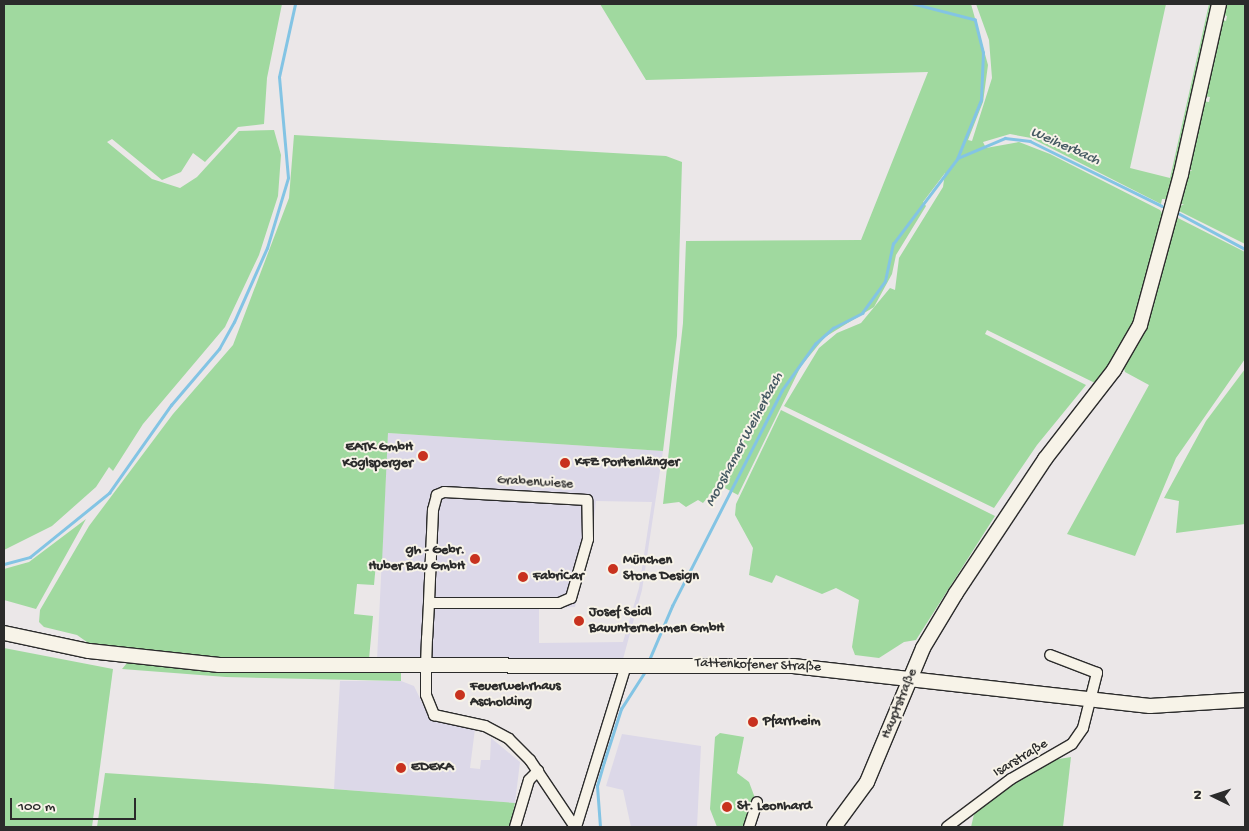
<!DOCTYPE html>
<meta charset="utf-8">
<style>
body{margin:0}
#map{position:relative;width:1249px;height:831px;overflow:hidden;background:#ebe7e8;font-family:"Gochi Hand",sans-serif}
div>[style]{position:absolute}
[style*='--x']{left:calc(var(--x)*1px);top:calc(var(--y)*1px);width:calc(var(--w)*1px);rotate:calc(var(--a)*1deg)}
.built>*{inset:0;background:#dcd8e8}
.green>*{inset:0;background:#a0d99f}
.stream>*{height:2.5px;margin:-1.25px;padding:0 1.25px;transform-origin:1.25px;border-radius:1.25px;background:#83c4e4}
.roads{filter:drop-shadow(1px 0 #2b2b2b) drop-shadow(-1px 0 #2b2b2b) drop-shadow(0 1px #2b2b2b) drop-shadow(0 -1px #2b2b2b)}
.minor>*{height:10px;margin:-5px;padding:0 5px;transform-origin:5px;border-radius:5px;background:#f7f3e8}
.secondary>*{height:14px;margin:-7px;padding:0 7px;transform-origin:7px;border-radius:7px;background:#f7f3e8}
.dots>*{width:14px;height:14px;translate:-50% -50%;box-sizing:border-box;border:2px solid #f7f3e8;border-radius:50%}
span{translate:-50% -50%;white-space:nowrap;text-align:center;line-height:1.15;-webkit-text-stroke:4px #f7f3e8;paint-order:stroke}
.poi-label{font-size:14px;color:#2b2b2b;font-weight:700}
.right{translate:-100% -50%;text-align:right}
.left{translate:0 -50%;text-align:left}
.street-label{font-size:14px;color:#2b2b2b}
.water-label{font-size:15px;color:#455962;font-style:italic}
.frame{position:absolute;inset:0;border:5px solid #2b2b2b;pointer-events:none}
.north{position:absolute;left:1189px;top:771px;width:50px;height:50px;-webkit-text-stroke:4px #f7f3e8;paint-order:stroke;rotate:274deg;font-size:14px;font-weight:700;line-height:20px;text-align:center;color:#2b2b2b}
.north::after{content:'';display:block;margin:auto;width:18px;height:22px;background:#2b2b2b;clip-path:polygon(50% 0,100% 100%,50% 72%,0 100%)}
.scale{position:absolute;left:10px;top:798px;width:126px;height:22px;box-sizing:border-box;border:2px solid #2b2b2b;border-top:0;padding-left:6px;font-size:15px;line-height:18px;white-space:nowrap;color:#2b2b2b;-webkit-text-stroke:4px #f7f3e8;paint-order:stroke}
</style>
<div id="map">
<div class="built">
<div style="clip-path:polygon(evenodd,388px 433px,663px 451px,642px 590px,623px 659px,377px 660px,388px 433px,596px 501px,652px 502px,639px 588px,623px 642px,539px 643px,539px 608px,575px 607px,592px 539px,596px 501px)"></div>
<div style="clip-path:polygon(340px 681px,401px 681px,414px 686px,430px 719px,475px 729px,470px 768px,480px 769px,481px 760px,490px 760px,491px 738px,520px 762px,515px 803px,334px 789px)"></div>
<div style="clip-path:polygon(622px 734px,701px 746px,697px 827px,631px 827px,623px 790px,606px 786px)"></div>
</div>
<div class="green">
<div style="clip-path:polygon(4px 4px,282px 4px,267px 78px,264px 124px,238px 127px,205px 162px,193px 153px,181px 172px,162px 180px,112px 139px,107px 142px,152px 179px,180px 188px,197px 177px,239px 131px,274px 130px,281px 155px,278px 196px,259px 255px,225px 327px,143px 424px,113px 471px,109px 467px,96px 487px,52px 526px,4px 550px)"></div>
<div style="clip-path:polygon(600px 4px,971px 4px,988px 65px,983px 102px,968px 140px,972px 141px,992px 78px,989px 40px,976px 4px,1166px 4px,1130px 168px,1170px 178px,1209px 4px,1214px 4px,1168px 199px,1162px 199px,1161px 204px,1031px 138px,1010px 134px,983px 142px,986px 148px,1019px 142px,1050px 154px,1160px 210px,1164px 216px,1134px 320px,1097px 384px,987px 330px,985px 334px,1086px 385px,1037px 445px,994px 508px,784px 406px,819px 348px,837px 333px,861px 323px,890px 288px,895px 290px,899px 258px,943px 187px,945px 173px,923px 202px,926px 206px,896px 255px,892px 274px,874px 307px,825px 337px,801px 366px,738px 495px,723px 487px,715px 489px,703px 503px,698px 500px,686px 507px,679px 502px,663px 504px,683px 323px,686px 241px,861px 240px,928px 72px,646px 80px)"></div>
<div style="clip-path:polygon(1222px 4px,1245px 4px,1245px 244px,1175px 209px,1184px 204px,1177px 204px,1184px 171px,1192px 171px,1186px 165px,1201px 101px,1209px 102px,1210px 97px,1203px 96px,1219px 19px,1226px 21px,1227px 16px,1221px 14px)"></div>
<div style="clip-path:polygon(294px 135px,666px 156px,682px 162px,677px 336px,663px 451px,388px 433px,382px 563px,376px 563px,374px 585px,357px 584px,354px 614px,373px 616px,369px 659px,250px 661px,94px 647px,77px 635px,44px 627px,39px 622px,40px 610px,89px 526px,173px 414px,233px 345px,289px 198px)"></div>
<div style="clip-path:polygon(1174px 216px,1245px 252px,1245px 359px,1176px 458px,1135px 556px,1067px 534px,1149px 385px,1125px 372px,1123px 365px)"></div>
<div style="clip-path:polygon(1245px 369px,1245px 524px,1176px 533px,1179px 501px,1164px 498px,1206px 421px)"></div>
<div style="clip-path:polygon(781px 410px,995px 516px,916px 640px,904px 642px,879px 658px,855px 655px,852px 647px,859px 600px,836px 588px,822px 594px,776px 575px,772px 583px,749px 575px,753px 548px,735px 515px,736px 504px)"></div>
<div style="clip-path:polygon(86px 519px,36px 609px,4px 600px,4px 569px,29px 562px)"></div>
<div style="clip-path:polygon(4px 648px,113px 669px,92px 827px,4px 827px)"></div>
<div style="clip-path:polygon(127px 663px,301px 673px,401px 672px,401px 681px,226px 677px,122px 669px)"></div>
<div style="clip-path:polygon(720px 733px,744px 737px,737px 773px,749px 782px,755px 798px,747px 827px,717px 827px,710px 809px,715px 737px)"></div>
<div style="clip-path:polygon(1071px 757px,1063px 827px,971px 827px,975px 810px,1012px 783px,1053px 760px)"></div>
<div style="clip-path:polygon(105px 773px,267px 784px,515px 803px,510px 827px,97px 827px)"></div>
</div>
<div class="stream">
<div style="--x:958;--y:158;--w:51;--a:-23.1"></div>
<div style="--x:1005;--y:138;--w:25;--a:7"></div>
<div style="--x:1030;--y:141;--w:147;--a:26.2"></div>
<div style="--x:1178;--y:213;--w:76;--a:28.2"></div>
<div style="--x:4;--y:564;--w:27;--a:-15"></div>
<div style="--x:30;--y:557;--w:102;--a:-39"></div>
<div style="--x:109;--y:493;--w:108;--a:-54.8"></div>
<div style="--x:171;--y:405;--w:74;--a:-49.4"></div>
<div style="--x:219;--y:349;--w:31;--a:-61"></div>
<div style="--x:234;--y:322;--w:81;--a:-66"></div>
<div style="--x:267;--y:248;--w:73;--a:-73.3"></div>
<div style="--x:288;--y:178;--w:101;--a:-95.1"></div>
<div style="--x:279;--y:77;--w:75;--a:-77.6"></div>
<div style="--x:649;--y:660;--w:59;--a:-66.9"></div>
<div style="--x:672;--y:606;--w:242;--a:-63"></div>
<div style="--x:782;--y:390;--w:57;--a:-54.3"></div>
<div style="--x:815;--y:344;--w:24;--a:-42"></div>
<div style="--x:833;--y:328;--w:33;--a:-27"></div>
<div style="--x:862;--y:313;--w:39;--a:-54"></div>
<div style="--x:885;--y:281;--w:38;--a:-78"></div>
<div style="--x:893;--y:244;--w:106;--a:-53"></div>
<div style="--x:957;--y:159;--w:64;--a:-67.9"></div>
<div style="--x:981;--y:100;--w:47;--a:-87.6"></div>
<div style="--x:983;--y:53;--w:34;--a:-104"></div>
<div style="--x:975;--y:20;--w:64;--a:-165.5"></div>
<div style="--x:600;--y:827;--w:41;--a:-94.2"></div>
<div style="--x:597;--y:786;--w:25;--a:-74"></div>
<div style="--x:604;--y:762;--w:56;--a:-72.2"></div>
<div style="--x:621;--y:709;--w:46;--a:-57.3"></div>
</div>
<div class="roads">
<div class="minor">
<div style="--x:429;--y:603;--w:130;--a:0"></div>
<div style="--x:559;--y:603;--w:13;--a:-23"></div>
<div style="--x:571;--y:598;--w:61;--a:-73.9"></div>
<div style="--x:588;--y:539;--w:39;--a:-91"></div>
<div style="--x:587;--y:500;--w:143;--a:-176.8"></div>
<div style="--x:444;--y:492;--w:8;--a:157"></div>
<div style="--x:437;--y:495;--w:16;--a:105"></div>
<div style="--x:433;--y:510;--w:93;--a:92.5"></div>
<div style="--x:429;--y:603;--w:35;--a:93"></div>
<div style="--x:427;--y:638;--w:28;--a:92"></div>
<div style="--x:426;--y:666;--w:29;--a:90"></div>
<div style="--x:426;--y:695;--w:22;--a:68"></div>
<div style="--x:434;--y:715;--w:52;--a:12.2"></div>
<div style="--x:485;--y:726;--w:27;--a:28"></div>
<div style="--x:509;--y:739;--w:30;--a:45"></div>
<div style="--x:530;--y:760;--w:81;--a:56.1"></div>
<div style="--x:515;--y:827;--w:49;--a:-73.4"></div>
<div style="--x:529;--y:780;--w:13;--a:-45"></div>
<div style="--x:576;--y:827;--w:170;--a:-72.8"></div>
<div style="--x:749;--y:827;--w:26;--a:-72"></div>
<div style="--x:947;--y:827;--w:80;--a:-36.9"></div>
<div style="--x:1011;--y:779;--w:70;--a:-29.8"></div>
<div style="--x:1072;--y:744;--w:19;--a:-55"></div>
<div style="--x:1083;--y:728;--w:57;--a:-75.7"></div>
<div style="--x:1097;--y:673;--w:50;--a:-159"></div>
</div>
<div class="secondary">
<div style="--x:4;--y:633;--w:87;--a:12"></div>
<div style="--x:89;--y:651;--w:131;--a:6.1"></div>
<div style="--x:219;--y:665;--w:574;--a:0.1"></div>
<div style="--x:793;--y:666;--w:359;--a:6.4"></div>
<div style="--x:1150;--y:706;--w:95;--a:-3.6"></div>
<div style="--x:834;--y:827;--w:56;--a:-53.7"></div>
<div style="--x:867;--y:782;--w:145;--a:-67.3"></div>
<div style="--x:923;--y:648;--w:64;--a:-59"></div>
<div style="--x:956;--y:593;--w:161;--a:-56.4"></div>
<div style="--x:1045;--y:459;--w:113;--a:-52.2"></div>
<div style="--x:1114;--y:370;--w:52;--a:-60"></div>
<div style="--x:1140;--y:325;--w:156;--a:-74.8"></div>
<div style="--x:1181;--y:174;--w:174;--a:-77.4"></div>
</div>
</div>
<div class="dots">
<div style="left:423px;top:456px;background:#c8321e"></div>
<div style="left:565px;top:463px;background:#c8321e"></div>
<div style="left:475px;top:559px;background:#c8321e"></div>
<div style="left:613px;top:569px;background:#c8321e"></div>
<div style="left:523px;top:577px;background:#c8321e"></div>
<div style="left:579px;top:621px;background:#c8321e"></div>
<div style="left:460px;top:695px;background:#c8321e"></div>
<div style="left:753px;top:722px;background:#c8321e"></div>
<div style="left:401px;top:768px;background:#c8321e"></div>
<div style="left:727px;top:807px;background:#c8321e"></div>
</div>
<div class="poi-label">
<span class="right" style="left:413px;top:456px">EATK GmbH<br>Köglsperger</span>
<span class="left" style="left:575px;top:463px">KFZ Portenlänger</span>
<span class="right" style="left:465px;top:559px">gh - Gebr.<br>Huber Bau GmbH</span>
<span class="left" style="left:623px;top:569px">München<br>Stone Design</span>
<span class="left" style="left:533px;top:577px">FabriCar</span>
<span class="left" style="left:589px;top:621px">Josef Seidl<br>Bauunternehmen GmbH</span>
<span class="left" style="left:470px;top:695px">Feuerwehrhaus<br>Ascholding</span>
<span class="left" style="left:763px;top:722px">Pfarrheim</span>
<span class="left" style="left:411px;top:768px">EDEKA</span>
<span class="left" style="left:737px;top:807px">St. Leonhard</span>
</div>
<div class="street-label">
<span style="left:535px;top:483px;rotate:3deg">Grabenwiese</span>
<span style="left:758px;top:666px;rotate:2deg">Tattenkofener Straße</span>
<span style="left:900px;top:704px;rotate:-68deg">Hauptstraße</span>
<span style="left:1021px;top:759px;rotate:-31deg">Isarstraße</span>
</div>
<div class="water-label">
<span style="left:1065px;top:147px;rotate:24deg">Weiherbach</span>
<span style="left:745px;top:440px;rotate:-62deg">Mooshamer Weiherbach</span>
</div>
<div class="frame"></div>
<div class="north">N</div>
<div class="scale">100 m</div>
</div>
